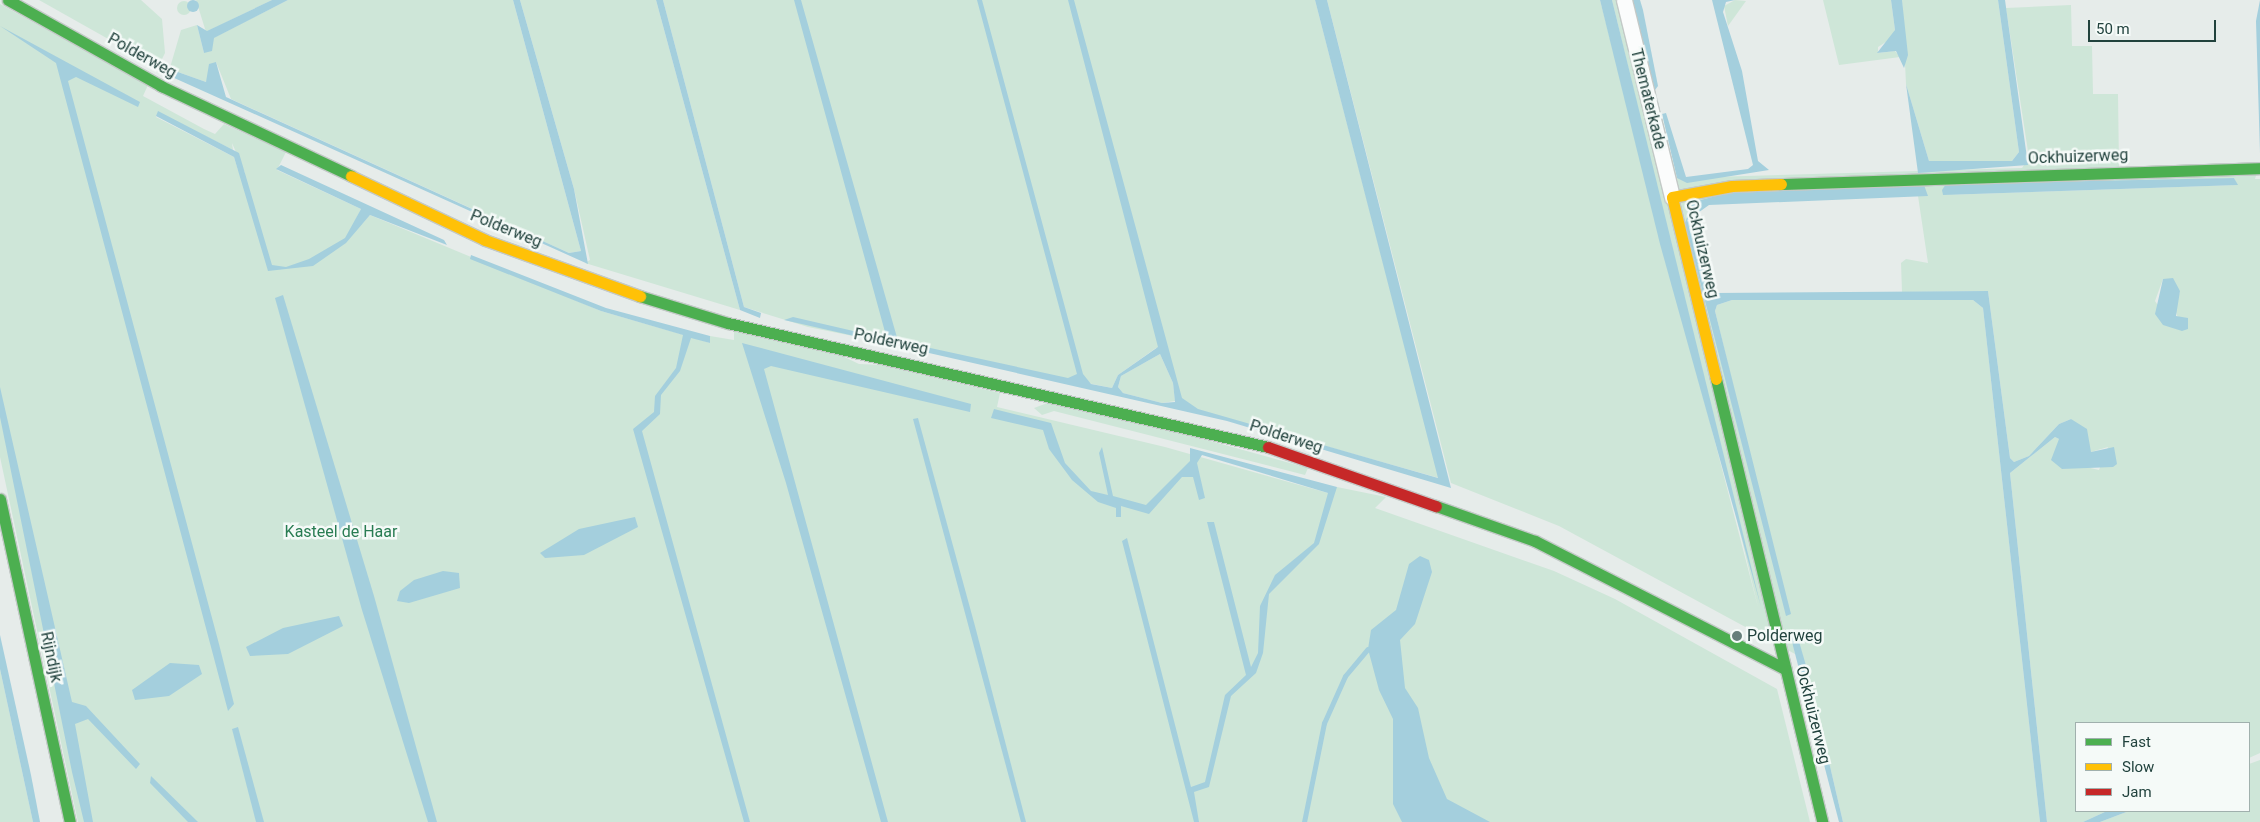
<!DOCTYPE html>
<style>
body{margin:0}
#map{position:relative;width:2260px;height:822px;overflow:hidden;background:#e6ecea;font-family:Roboto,sans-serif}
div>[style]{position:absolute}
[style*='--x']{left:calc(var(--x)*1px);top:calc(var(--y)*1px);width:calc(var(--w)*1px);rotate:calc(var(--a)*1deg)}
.green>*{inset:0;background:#cee6d8}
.round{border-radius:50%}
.water>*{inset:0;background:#a4cfdd}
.stream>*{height:5px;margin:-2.5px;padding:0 2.5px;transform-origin:2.5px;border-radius:2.5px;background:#a4cfdd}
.roads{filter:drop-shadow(1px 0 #c3c9c7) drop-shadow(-1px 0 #c3c9c7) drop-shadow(0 1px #c3c9c7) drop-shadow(0 -1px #c3c9c7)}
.street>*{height:15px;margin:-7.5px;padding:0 7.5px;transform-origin:7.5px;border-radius:7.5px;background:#fbfcfc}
.fast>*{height:11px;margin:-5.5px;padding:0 5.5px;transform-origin:5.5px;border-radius:5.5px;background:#4caf50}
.slow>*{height:11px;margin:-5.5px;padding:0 5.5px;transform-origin:5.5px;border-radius:5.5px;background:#ffc107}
.jam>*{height:11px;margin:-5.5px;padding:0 5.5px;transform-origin:5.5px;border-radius:5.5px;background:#c62828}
.dots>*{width:14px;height:14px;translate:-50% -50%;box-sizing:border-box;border:2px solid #f5faf8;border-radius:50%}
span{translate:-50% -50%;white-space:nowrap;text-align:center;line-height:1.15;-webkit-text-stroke:5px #f5faf8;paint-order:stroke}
.street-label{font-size:16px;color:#21423d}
.park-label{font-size:16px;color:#287c52}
.poi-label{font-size:16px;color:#21423d}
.left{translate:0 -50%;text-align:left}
.legend{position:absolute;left:2075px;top:722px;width:175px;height:90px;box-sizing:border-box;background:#f5faf8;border:1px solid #a0b0ad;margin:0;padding:6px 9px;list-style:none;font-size:15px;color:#21423d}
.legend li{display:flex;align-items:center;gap:10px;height:25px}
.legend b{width:25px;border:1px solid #a0b0ad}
.scale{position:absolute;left:2088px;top:20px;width:128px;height:22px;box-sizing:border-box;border:2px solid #21423d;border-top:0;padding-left:6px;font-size:15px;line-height:18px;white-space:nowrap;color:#21423d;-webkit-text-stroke:4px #f5faf8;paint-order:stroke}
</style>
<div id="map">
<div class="green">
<div style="clip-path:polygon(39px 0,141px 0,162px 19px,165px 53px,158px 67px)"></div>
<div style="clip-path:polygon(196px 0,272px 0,206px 32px)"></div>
<div style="clip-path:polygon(288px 0,513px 0,581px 251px,569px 253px,231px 99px,216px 62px,206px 82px,175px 71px,172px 77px,169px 71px,181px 30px,197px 25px,204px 53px,213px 38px)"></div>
<div style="clip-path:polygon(520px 0,656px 0,740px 310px,585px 263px,590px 260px,574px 189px)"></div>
<div style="clip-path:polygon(663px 0,1315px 0,1439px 478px,1183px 406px,1166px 349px,1156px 348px,1118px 375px,1112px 388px,808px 327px,744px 307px)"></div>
<div style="clip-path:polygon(evenodd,1327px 0,1600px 0,1758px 607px,1612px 0,1630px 0,1677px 178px,2022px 168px,2029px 158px,2006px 8px,2071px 5px,2072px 46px,2092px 46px,2093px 94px,2118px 94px,2119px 167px,2260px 162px,2255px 179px,2260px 179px,2260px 753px,2249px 758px,2249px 723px,2076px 723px,2076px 811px,2107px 811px,2083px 822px,2047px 822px,2010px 473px,2055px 437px,2059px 439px,2062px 469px,2082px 466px,2099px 470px,2108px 447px,2091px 452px,2071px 419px,2059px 424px,2029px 456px,2014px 462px,2010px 458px,1988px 291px,1902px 292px,1901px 263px,1906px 259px,1928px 263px,1918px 196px,1928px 195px,1693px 202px,1719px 347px,1789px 616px,1715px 311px,1717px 305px,1732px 300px,1973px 300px,1983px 308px,2040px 822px,1843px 822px,1809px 676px,1791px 634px,1795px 654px,1559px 526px,1451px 483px,1327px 0,2234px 178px,2237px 185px,1943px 195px,2234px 178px,1327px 0,2163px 279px,2180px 291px,2175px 309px,2182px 330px,2172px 326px,2155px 301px,2163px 279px)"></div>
<div style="clip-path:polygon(1735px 0,1746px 1px,1728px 26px,1724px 6px)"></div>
<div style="clip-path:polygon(1823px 0,1891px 0,1895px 30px,1892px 38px,1878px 47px,1878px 53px,1895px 51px,1900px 57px,1839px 65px)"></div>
<div style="clip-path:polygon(1902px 0,1998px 0,2019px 152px,2012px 161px,1929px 161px,1906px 84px)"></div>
<div class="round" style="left:177px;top:1px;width:14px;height:14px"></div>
<div style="clip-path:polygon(evenodd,0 4px,148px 85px,143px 96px,204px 129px,215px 134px,224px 124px,286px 152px,277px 170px,361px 209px,355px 221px,362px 224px,370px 215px,601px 311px,684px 335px,682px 344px,691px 337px,710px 343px,710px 336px,734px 340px,734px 329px,836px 353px,859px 364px,882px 365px,1000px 393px,997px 407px,1165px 447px,1328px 493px,1337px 487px,1386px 497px,1375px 508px,1554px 571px,1615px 599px,1777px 689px,1810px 822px,78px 822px,0 457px,0 4px,158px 112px,233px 150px,232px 143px,245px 173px,238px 170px,234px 157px,156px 117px,158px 112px)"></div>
<div style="clip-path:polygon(1160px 354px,1173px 383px,1175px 401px,1162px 403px,1123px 393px,1118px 387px,1121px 376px)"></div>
<div style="clip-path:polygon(1050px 402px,1127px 418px,1308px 468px,1305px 475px,1054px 411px,1042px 415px,1034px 408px)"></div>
<div style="clip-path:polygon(0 669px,33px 822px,0 822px)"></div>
<div style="clip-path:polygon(2260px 760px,2260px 822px,2100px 822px,2129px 811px,2249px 811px,2249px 764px)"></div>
</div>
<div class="water">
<div style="clip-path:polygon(272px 0,288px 0,214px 38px,212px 51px,204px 53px,197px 25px,207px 31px)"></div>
<div style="clip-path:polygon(513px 0,520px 0,574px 189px,588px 264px,172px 77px,175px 71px,206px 82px,209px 64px,216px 62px,226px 97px,569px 253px,581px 251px)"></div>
<div style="clip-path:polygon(656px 0,663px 0,744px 307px,761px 313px,760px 318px,740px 310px)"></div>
<div style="clip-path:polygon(evenodd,794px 0,801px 0,898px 341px,1068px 378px,1077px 374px,977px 0,982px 0,1083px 374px,1091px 384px,1112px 388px,1118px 375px,1158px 347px,1068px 0,1074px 0,1182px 398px,1198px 409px,1438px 478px,1315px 0,1327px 0,1451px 488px,1227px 421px,784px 320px,793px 317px,875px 336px,885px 332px,794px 0,1160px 354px,1173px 383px,1175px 402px,1162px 403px,1123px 393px,1118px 387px,1121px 376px,1160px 354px)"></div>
<div style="clip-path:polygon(1600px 0,1612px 0,1761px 607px,1660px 244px)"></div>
<div style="clip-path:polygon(1630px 0,1640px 0,1643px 10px,1658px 86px,1655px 90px)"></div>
<div style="clip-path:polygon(1712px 0,1735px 0,1726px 2px,1723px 12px,1742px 71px,1758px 161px,1769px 170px,1687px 183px,1677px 178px,1662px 114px,1666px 113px,1686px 177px,1748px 169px,1753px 165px)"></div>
<div style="clip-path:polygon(1891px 0,1902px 0,1908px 55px,1904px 68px,1896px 51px,1877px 53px,1895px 30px)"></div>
<div style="clip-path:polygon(1998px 0,2005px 0,2028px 165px,1918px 173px,1906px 84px,1929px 161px,2012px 161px,2019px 152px)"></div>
<div style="clip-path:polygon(2260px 0,2260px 153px,2256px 21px)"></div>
<div class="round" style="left:187px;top:0;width:12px;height:12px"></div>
<div style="clip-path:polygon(0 26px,140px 102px,138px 107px,76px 77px,68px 81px,219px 644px,234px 704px,228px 711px,56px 63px)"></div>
<div style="clip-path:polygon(158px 111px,239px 153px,272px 265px,286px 267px,309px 259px,345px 238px,361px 209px,276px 169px,281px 165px,444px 240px,447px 245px,370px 215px,346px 243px,313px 266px,268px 271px,234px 157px,156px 116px)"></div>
<div style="clip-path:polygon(2234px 178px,2238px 185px,1943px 195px,1942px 190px,1946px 184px)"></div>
<div style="clip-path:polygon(1924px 185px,1928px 196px,1709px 205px,1695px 215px,1715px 293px,1988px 291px,2010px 458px,2014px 462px,2029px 456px,2059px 424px,2071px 419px,2087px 429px,2091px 452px,2114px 447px,2117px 464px,2113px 467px,2062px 469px,2051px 460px,2059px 439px,2055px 437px,2010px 473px,2047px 822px,2040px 822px,1983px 308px,1973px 300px,1732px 300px,1717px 305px,1715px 311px,1791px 614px,1786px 616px,1685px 223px,1693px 202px,1728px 193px)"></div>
<div style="clip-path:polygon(471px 255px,606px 308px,710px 336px,710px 343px,691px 338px,680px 371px,661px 395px,660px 414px,642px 431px,750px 822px,744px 822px,633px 429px,654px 412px,655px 396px,676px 368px,683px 335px,601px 311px,470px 259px)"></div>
<div style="clip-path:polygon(2173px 278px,2180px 291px,2176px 316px,2188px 318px,2188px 329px,2182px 331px,2163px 325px,2155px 314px,2163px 279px)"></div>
<div style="clip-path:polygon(283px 295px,374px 596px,437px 822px,428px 822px,362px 610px,275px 298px)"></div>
<div style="clip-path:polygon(742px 343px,971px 404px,970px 412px,771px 366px,764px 369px,888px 822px,881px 822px,786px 483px)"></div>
<div style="clip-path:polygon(0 387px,72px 702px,86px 706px,140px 764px,136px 769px,88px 719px,75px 724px,93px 822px,84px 822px,72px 772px,0 417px)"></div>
<div style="clip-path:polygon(994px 409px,1051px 423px,1065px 463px,1091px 491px,1108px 495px,1099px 453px,1102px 447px,1113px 496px,1146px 505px,1190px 461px,1190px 448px,1337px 487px,1319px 544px,1269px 594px,1263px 653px,1256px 673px,1231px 696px,1209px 787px,1194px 792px,1199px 822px,1194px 822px,1122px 541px,1127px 538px,1191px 787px,1205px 782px,1225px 695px,1246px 675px,1207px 522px,1214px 522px,1251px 667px,1258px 653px,1260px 606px,1275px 575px,1314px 543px,1328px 493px,1202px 455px,1197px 463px,1205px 498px,1199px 500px,1193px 477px,1182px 477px,1149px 514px,1121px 506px,1121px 517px,1116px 517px,1116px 508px,1098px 502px,1072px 480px,1049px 449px,1043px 430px,991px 418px)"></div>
<div style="clip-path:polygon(918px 418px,975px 626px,1026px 822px,1021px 822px,913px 419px)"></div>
<div style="clip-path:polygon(635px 517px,638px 527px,584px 555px,545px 558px,540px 553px,579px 529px)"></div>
<div style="clip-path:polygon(1420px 556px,1429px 560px,1432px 572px,1415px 624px,1400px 640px,1405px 688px,1418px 708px,1429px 758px,1447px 799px,1490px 822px,1402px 822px,1393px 804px,1393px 719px,1379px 690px,1368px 649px,1371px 630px,1396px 610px,1409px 564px)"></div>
<div style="clip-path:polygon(443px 571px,459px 573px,460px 588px,409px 603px,397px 601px,400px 591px,414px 580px)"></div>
<div style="clip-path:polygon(339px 616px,343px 626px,288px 654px,250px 656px,246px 647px,283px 628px)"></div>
<div style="clip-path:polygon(1796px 631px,1809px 676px,1843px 822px,1839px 822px,1793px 646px,1791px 634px)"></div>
<div style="clip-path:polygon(0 635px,31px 775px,40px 822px,33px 822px,0 669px)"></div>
<div style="clip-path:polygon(170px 663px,199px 665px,202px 674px,169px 696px,135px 700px,132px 690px)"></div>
<div style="clip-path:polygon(238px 727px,264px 822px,256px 822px,232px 729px)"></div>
<div style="clip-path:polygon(151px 776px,198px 822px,188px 822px,150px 783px)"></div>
<div style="clip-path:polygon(2107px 811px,2129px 811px,2100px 822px,2083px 822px)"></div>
</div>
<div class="stream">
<div style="--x:1304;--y:822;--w:101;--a:-78.6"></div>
<div style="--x:1324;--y:723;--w:51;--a:-65.9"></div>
<div style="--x:1345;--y:676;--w:35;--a:-50"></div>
</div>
<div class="roads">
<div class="street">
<div style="--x:1624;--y:0;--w:203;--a:76.3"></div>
</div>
<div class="fast">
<div style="--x:8;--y:0;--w:176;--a:29.3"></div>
<div style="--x:161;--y:86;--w:210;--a:25.3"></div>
<div style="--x:1781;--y:184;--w:479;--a:-1.9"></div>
<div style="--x:640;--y:296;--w:92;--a:17.1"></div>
<div style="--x:728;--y:323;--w:554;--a:12.93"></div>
<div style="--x:1716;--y:379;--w:456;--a:76.5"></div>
<div style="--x:0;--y:499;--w:330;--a:77.8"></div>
<div style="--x:1436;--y:506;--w:105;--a:19.5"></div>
<div style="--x:1535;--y:541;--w:281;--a:27.1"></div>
</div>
<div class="slow">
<div style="--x:351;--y:176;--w:148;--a:25.5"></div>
<div style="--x:485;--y:240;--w:165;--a:19.9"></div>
<div style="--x:1716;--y:379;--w:187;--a:-103.6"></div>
<div style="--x:1672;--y:197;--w:61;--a:-10.4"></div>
<div style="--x:1732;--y:186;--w:49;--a:-2.3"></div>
</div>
<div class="jam">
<div style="--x:1268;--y:447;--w:178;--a:19.4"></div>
</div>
</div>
<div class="dots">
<div style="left:1737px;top:636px;background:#667e7a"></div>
</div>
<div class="street-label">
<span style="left:142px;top:56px;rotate:29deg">Polderweg</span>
<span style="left:1648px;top:99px;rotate:76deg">Thematerkade</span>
<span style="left:2078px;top:157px;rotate:-2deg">Ockhuizerweg</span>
<span style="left:506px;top:229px;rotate:22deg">Polderweg</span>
<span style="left:1702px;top:249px;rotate:77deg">Ockhuizerweg</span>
<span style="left:891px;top:342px;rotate:12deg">Polderweg</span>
<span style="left:1286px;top:437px;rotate:18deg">Polderweg</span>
<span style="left:51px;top:657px;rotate:78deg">Rijndijk</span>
<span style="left:1813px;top:715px;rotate:76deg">Ockhuizerweg</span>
</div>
<div class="park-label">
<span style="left:341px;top:532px">Kasteel de Haar</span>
</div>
<div class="poi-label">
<span class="left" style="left:1747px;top:636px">Polderweg</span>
</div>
<ul class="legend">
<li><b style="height:6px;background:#4caf50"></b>Fast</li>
<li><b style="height:6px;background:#ffc107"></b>Slow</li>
<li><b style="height:6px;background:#c62828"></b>Jam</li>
</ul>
<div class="scale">50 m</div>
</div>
